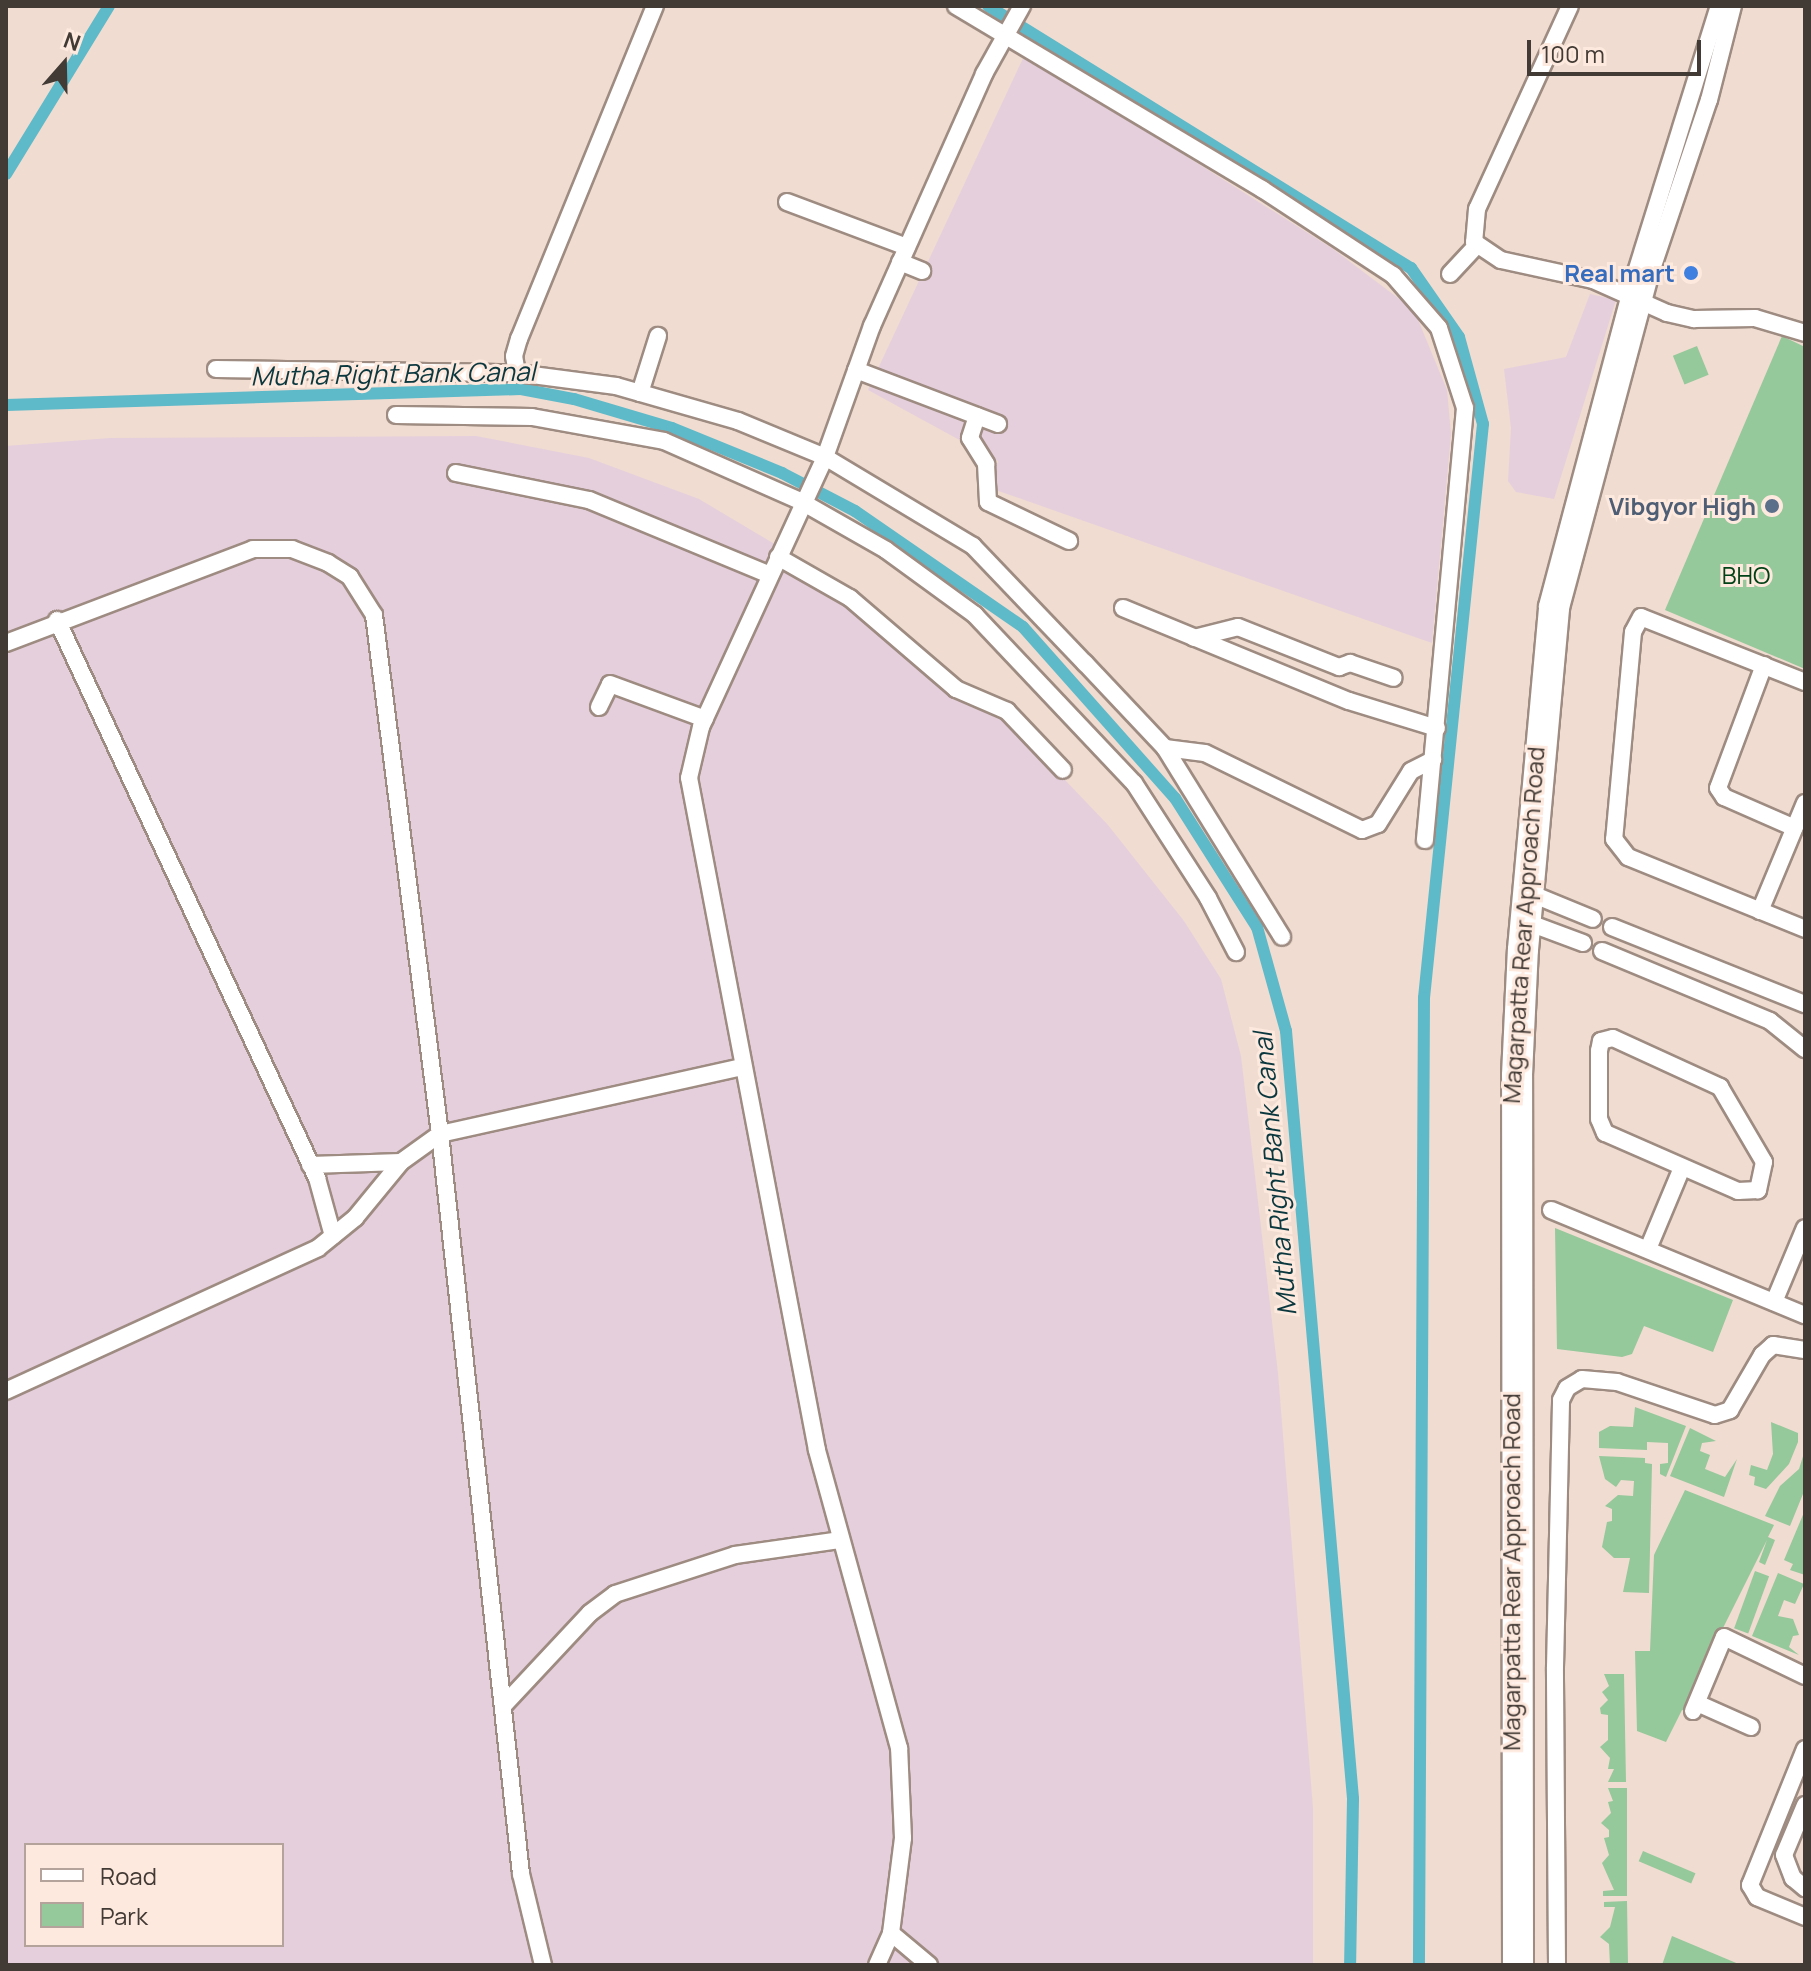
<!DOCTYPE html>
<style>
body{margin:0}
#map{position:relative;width:1811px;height:1971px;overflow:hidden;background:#f0dcd0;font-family:Manrope,sans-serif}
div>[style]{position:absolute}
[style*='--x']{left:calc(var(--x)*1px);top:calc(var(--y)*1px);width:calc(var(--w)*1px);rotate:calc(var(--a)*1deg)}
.industrial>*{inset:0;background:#e6cfdc}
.green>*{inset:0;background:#95c89b;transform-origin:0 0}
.canal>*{height:12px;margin:-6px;padding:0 6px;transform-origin:6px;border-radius:6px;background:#5eb9c9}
.roads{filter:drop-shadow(2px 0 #9e8b81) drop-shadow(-2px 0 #9e8b81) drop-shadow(0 2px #9e8b81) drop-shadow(0 -2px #9e8b81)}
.minor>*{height:16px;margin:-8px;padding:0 8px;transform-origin:8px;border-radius:8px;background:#fff}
.dots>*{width:22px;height:22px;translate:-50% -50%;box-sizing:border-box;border:4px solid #fee9de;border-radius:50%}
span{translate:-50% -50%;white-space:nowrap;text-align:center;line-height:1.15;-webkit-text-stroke:6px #fee9de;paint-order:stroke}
.shop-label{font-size:24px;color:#366cbe;font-weight:700}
.right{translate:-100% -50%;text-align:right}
.service-label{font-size:24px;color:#4e5e75;font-weight:700}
.park-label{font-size:24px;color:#004115}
.street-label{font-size:24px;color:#423a35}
.water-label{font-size:26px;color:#0b383f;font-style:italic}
.frame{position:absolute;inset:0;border:8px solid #423a35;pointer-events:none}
.legend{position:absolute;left:24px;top:1843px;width:260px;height:104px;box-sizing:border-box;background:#fee9de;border:2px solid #b3a39a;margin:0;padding:10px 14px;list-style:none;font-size:24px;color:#423a35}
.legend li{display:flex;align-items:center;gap:16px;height:40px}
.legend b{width:40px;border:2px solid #b3a39a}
.north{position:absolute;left:24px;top:24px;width:80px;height:80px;-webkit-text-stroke:6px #fee9de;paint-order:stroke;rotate:20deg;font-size:22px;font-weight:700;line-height:32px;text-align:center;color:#423a35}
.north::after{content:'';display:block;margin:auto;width:28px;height:36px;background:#423a35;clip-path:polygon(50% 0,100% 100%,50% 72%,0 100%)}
.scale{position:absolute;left:1527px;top:40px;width:174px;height:36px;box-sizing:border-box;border:4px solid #423a35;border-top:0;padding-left:10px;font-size:24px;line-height:28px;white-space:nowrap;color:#423a35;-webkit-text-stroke:6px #fee9de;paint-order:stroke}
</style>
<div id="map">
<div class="industrial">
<div style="clip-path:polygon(1025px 54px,1333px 249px,1414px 310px,1447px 390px,1451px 434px,1432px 643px,990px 488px,998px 461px,868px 390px)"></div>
<div style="clip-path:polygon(1590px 294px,1616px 300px,1554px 499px,1516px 492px,1508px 481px,1511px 428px,1504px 369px,1566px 357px)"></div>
<div style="clip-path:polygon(evenodd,476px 436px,589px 458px,699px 499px,865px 598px,1023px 736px,1108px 825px,1184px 921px,1221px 979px,1241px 1056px,1278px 1373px,1313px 1808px,1313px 1965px,6px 1965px,6px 446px,110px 438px,476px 436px,26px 1845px,282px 1845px,282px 1945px,26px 1945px,26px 1845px)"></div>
</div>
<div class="green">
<div style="clip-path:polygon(1782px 336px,1805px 347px,1805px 669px,1665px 610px)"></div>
<div style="left:1697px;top:346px;width:31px;height:26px;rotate:68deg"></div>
<div style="clip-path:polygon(1555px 1228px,1733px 1300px,1713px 1352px,1644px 1326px,1632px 1354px,1622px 1357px,1557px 1349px)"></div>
<div style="clip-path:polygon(1635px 1407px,1686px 1426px,1666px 1477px,1660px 1474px,1660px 1464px,1668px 1463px,1668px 1443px,1647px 1442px,1647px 1450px,1599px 1448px,1599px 1432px,1610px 1426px,1633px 1427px)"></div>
<div style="clip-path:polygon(1771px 1422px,1798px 1433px,1798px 1442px,1789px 1464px,1766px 1489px,1754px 1485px,1755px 1477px,1749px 1475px,1751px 1465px,1767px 1470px,1773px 1454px)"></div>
<div style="clip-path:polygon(1690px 1428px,1716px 1441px,1702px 1443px,1700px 1451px,1710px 1455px,1705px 1469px,1725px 1477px,1737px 1459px,1724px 1497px,1670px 1476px)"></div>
<div style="clip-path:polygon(1805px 1450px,1805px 1489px,1790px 1526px,1765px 1516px,1780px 1486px,1799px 1469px)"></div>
<div style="clip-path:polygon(1599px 1456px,1645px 1458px,1645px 1463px,1652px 1464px,1649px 1593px,1623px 1592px,1630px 1558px,1614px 1558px,1602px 1547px,1607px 1522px,1612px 1521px,1612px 1509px,1605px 1506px,1618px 1495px,1633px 1496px,1634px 1481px,1621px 1480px,1616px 1487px,1605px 1479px)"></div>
<div style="clip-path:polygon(1685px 1490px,1774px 1525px,1768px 1537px,1775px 1540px,1765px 1565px,1759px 1562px,1767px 1540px,1694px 1686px,1698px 1688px,1688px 1712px,1682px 1710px,1666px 1742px,1637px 1731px,1635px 1651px,1650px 1651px,1654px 1555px)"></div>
<div style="clip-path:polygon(1805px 1510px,1805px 1575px,1790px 1570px,1793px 1564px,1784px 1560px)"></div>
<div style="left:1755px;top:1571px;width:15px;height:61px;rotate:20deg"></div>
<div style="clip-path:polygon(1778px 1573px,1804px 1584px,1795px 1604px,1784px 1600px,1778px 1616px,1793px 1619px,1799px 1635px,1793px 1636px,1789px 1647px,1799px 1655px,1752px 1636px)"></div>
<div style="clip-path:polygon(1604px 1674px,1624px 1674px,1626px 1782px,1608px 1782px,1614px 1769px,1608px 1769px,1610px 1758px,1600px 1747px,1608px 1740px,1608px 1715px,1601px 1714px,1600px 1708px,1608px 1700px,1602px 1692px,1609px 1686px)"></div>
<div style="clip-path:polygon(1608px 1788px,1627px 1788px,1627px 1896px,1603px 1896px,1603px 1891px,1614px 1890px,1602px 1863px,1609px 1855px,1604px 1838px,1609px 1837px,1609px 1830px,1601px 1823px,1611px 1813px,1608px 1802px,1613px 1801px)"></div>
<div style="left:1643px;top:1851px;width:57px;height:11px;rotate:23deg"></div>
<div style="clip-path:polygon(1627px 1901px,1628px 1965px,1610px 1965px,1609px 1944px,1600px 1937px,1610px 1927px,1615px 1907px,1604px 1907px,1604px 1902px)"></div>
<div style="clip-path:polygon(1672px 1936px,1741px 1965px,1662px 1965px)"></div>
</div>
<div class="canal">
<div style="--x:988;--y:6;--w:498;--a:31.8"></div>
<div style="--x:1411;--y:268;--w:84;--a:55.2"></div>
<div style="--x:1459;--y:337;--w:90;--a:74.6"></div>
<div style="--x:1483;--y:424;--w:577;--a:95.87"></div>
<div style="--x:1424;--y:998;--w:967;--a:90.3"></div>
<div style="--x:6;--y:174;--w:197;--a:-58.5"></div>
<div style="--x:6;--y:405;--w:515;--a:-1.78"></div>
<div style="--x:521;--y:389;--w:54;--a:10.7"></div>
<div style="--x:574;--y:399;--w:102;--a:16.5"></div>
<div style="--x:672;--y:428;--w:119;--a:22.2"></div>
<div style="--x:782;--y:473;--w:82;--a:27.5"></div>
<div style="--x:855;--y:511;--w:204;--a:34.6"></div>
<div style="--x:1023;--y:627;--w:229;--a:48.4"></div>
<div style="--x:1175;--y:798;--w:153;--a:57.6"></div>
<div style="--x:1257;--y:927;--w:108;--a:74.4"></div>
<div style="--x:1286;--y:1031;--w:771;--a:85.01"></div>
<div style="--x:1353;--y:1799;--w:166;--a:91"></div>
</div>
<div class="roads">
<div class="minor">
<div style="--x:956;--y:6;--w:357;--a:30.9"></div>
<div style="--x:1262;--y:189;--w:157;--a:33.3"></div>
<div style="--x:1393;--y:275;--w:70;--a:49"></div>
<div style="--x:1439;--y:328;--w:84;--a:72"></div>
<div style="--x:1465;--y:408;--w:434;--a:95.3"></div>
<div style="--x:1570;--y:6;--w:223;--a:114.6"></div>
<div style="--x:1477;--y:209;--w:33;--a:95"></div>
<div style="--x:1474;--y:242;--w:32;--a:34"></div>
<div style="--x:1501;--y:260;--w:94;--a:12.3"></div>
<div style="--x:1593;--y:280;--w:81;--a:24"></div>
<div style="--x:1667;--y:313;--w:28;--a:13"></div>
<div style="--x:1694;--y:319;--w:61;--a:-0.9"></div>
<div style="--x:1755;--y:318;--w:52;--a:16.7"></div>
<div style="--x:787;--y:202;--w:128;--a:20.6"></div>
<div style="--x:900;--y:262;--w:24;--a:22"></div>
<div style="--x:1450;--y:274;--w:40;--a:-47"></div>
<div style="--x:216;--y:369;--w:301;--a:0.8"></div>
<div style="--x:517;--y:373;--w:100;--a:7.5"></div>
<div style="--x:616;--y:386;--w:127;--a:16"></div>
<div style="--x:738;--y:421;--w:94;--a:22.5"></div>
<div style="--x:825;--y:457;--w:173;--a:31"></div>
<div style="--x:973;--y:546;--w:162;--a:46.3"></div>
<div style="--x:1085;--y:663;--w:117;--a:46.7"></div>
<div style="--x:1165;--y:748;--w:222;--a:58.2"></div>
<div style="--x:856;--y:370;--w:152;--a:20.8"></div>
<div style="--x:517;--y:373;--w:17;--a:-100"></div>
<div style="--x:514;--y:356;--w:18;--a:-74"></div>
<div style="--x:519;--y:339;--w:360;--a:-67.8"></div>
<div style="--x:640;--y:393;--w:60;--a:-72.5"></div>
<div style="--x:396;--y:415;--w:136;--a:0.8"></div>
<div style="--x:532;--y:417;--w:134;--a:10.3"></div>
<div style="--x:664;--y:441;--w:151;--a:23.8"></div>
<div style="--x:802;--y:502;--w:97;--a:29.7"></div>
<div style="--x:886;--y:550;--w:110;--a:36.1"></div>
<div style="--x:975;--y:615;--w:231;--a:46.6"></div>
<div style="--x:1134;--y:783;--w:137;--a:57.2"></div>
<div style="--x:1208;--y:898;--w:61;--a:62.6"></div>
<div style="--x:977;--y:416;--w:23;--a:108"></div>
<div style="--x:970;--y:438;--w:31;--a:58"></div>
<div style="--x:986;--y:464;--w:38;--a:87"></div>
<div style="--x:988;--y:502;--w:90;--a:25.7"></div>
<div style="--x:456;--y:473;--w:136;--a:11.5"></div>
<div style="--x:589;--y:500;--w:196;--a:22.5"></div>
<div style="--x:778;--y:557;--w:83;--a:29.7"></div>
<div style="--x:850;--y:598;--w:140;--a:40.6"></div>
<div style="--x:956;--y:689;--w:56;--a:23.3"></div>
<div style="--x:1007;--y:711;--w:81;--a:46.5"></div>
<div style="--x:1123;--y:608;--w:244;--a:22.4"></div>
<div style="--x:1349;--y:701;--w:92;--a:17.1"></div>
<div style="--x:57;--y:620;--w:616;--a:65.02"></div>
<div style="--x:317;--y:1178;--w:60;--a:74.6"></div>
<div style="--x:1194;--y:638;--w:45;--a:-14"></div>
<div style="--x:1238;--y:627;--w:109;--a:21.6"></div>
<div style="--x:1339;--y:667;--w:12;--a:-20"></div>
<div style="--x:1350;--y:663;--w:46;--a:18.8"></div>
<div style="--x:6;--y:643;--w:264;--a:-20.8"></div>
<div style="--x:253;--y:549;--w:39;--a:0"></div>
<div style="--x:292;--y:549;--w:39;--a:21"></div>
<div style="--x:328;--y:563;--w:26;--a:32"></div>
<div style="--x:350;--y:577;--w:45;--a:57.7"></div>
<div style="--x:374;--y:615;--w:523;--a:82.75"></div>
<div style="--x:440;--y:1134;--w:744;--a:83.75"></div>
<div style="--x:521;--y:1874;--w:94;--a:76.4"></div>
<div style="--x:1764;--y:665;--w:131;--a:110.5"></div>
<div style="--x:1718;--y:788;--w:11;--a:56"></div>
<div style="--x:1724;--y:797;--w:77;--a:23.6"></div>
<div style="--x:1805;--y:682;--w:176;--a:-158.4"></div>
<div style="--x:1641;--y:617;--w:17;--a:118"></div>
<div style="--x:1633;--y:632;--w:208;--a:95.2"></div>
<div style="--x:1614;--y:839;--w:23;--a:52"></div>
<div style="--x:1628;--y:857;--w:191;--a:22.1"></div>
<div style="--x:599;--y:707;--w:25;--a:-64"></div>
<div style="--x:610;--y:684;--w:101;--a:20.2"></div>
<div style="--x:1165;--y:748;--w:40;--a:7.1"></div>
<div style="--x:1205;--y:753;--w:175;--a:26.1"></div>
<div style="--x:1362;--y:830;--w:17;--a:-21"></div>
<div style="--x:1378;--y:824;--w:62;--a:-58.1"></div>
<div style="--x:1411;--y:771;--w:25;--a:-27"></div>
<div style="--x:1527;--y:892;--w:71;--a:22.2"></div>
<div style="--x:1760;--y:911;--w:117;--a:-67.4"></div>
<div style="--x:1524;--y:921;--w:63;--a:20.4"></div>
<div style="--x:1612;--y:927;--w:208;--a:21.8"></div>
<div style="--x:1602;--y:951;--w:182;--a:22.6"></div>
<div style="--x:1770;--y:1021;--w:45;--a:38.7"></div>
<div style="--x:1613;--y:1038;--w:118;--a:24.6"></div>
<div style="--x:1720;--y:1087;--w:87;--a:59.6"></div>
<div style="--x:1764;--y:1162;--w:29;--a:102"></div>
<div style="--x:1758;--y:1190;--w:20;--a:177"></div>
<div style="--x:1738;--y:1191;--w:145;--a:-156.4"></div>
<div style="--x:1605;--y:1133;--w:15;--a:-113"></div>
<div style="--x:1599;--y:1119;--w:68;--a:-90"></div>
<div style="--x:1599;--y:1051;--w:10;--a:-79"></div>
<div style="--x:1601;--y:1041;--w:12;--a:-14"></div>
<div style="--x:310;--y:1165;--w:91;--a:-1.9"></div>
<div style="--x:1551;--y:1210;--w:275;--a:22.5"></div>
<div style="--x:1648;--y:1249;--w:86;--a:-67.3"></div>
<div style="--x:1774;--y:1302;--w:80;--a:-67.3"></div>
<div style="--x:6;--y:1391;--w:343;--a:-24.6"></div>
<div style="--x:318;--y:1248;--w:48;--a:-39"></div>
<div style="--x:355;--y:1218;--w:72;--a:-50.6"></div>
<div style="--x:401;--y:1162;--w:48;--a:-35.7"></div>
<div style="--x:440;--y:1134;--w:310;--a:-12.5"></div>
<div style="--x:1697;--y:1703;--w:59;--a:24"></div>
<div style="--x:503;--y:1706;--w:127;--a:-46.9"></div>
<div style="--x:590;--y:1613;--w:31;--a:-37"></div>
<div style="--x:615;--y:1594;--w:126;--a:-18"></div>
<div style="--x:735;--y:1555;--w:107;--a:-8.1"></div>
<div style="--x:1693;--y:1711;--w:80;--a:-67.3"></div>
<div style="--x:1724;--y:1637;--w:90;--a:25.7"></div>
<div style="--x:1805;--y:1749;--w:147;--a:112"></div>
<div style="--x:1750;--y:1885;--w:14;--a:60"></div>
<div style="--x:1757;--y:1897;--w:52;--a:22.6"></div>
<div style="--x:1805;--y:1805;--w:54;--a:112.8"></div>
<div style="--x:1784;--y:1855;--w:25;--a:69"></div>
<div style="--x:1793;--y:1878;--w:16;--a:40"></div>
<div style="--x:891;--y:1933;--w:50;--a:40.1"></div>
<div style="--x:877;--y:1965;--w:35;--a:-66"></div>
<div style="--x:891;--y:1933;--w:96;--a:-82.8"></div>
<div style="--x:903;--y:1838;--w:90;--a:-92.5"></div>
<div style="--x:899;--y:1748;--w:309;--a:-105.4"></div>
<div style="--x:817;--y:1450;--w:684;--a:-100.78"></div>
<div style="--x:689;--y:778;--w:52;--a:-76.8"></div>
<div style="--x:701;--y:727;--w:297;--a:-65.3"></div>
<div style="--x:825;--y:457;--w:139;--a:-70.3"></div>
<div style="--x:872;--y:326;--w:276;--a:-66"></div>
<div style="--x:984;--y:74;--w:78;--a:-60.8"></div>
<div style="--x:1511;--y:1965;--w:890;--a:-90.06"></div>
<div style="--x:1510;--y:1075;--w:126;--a:-87.3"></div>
<div style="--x:1516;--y:949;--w:344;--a:-84.8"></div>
<div style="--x:1547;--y:606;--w:346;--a:-75.1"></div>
<div style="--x:1636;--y:272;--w:279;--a:-72.7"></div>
<div style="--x:1525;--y:1965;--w:890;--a:-90.06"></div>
<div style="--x:1524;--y:1075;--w:125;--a:-87.3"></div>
<div style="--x:1530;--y:950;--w:343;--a:-84.8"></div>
<div style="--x:1561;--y:608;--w:348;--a:-75"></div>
<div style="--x:1651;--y:272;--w:182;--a:-71.4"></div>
<div style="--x:1709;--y:100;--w:97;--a:-75.7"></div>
<div style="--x:1557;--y:1965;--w:298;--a:-90.4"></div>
<div style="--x:1555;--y:1667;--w:267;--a:-88.7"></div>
<div style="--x:1561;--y:1400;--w:13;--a:-63"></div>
<div style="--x:1567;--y:1388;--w:17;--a:-31"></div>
<div style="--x:1582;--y:1379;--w:35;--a:5"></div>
<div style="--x:1617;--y:1382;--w:103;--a:18.6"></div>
<div style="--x:1715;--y:1415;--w:16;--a:-18"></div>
<div style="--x:1730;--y:1410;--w:64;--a:-59.8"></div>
<div style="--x:1762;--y:1355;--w:15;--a:-42"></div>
<div style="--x:1773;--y:1345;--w:32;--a:9"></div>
</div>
</div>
<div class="dots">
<div style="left:1691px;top:273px;background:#3f7fe0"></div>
<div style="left:1772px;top:506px;background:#5c6f8a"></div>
</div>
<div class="shop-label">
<span class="right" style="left:1675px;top:273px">Real mart</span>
</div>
<div class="service-label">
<span class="right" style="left:1756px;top:506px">Vibgyor High</span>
</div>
<div class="park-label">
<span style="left:1746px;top:575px">BHO</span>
</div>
<div class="street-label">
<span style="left:1523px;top:925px;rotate:-86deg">Magarpatta Rear Approach Road</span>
<span style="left:1511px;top:1572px;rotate:-90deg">Magarpatta Rear Approach Road</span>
</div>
<div class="water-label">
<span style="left:393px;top:374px;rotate:-1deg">Mutha Right Bank Canal</span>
<span style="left:1275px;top:1174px;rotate:-95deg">Mutha Right Bank Canal</span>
</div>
<div class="frame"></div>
<ul class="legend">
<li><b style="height:10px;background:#fff"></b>Road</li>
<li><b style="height:22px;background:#95c89b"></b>Park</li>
</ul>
<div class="north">N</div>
<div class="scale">100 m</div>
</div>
